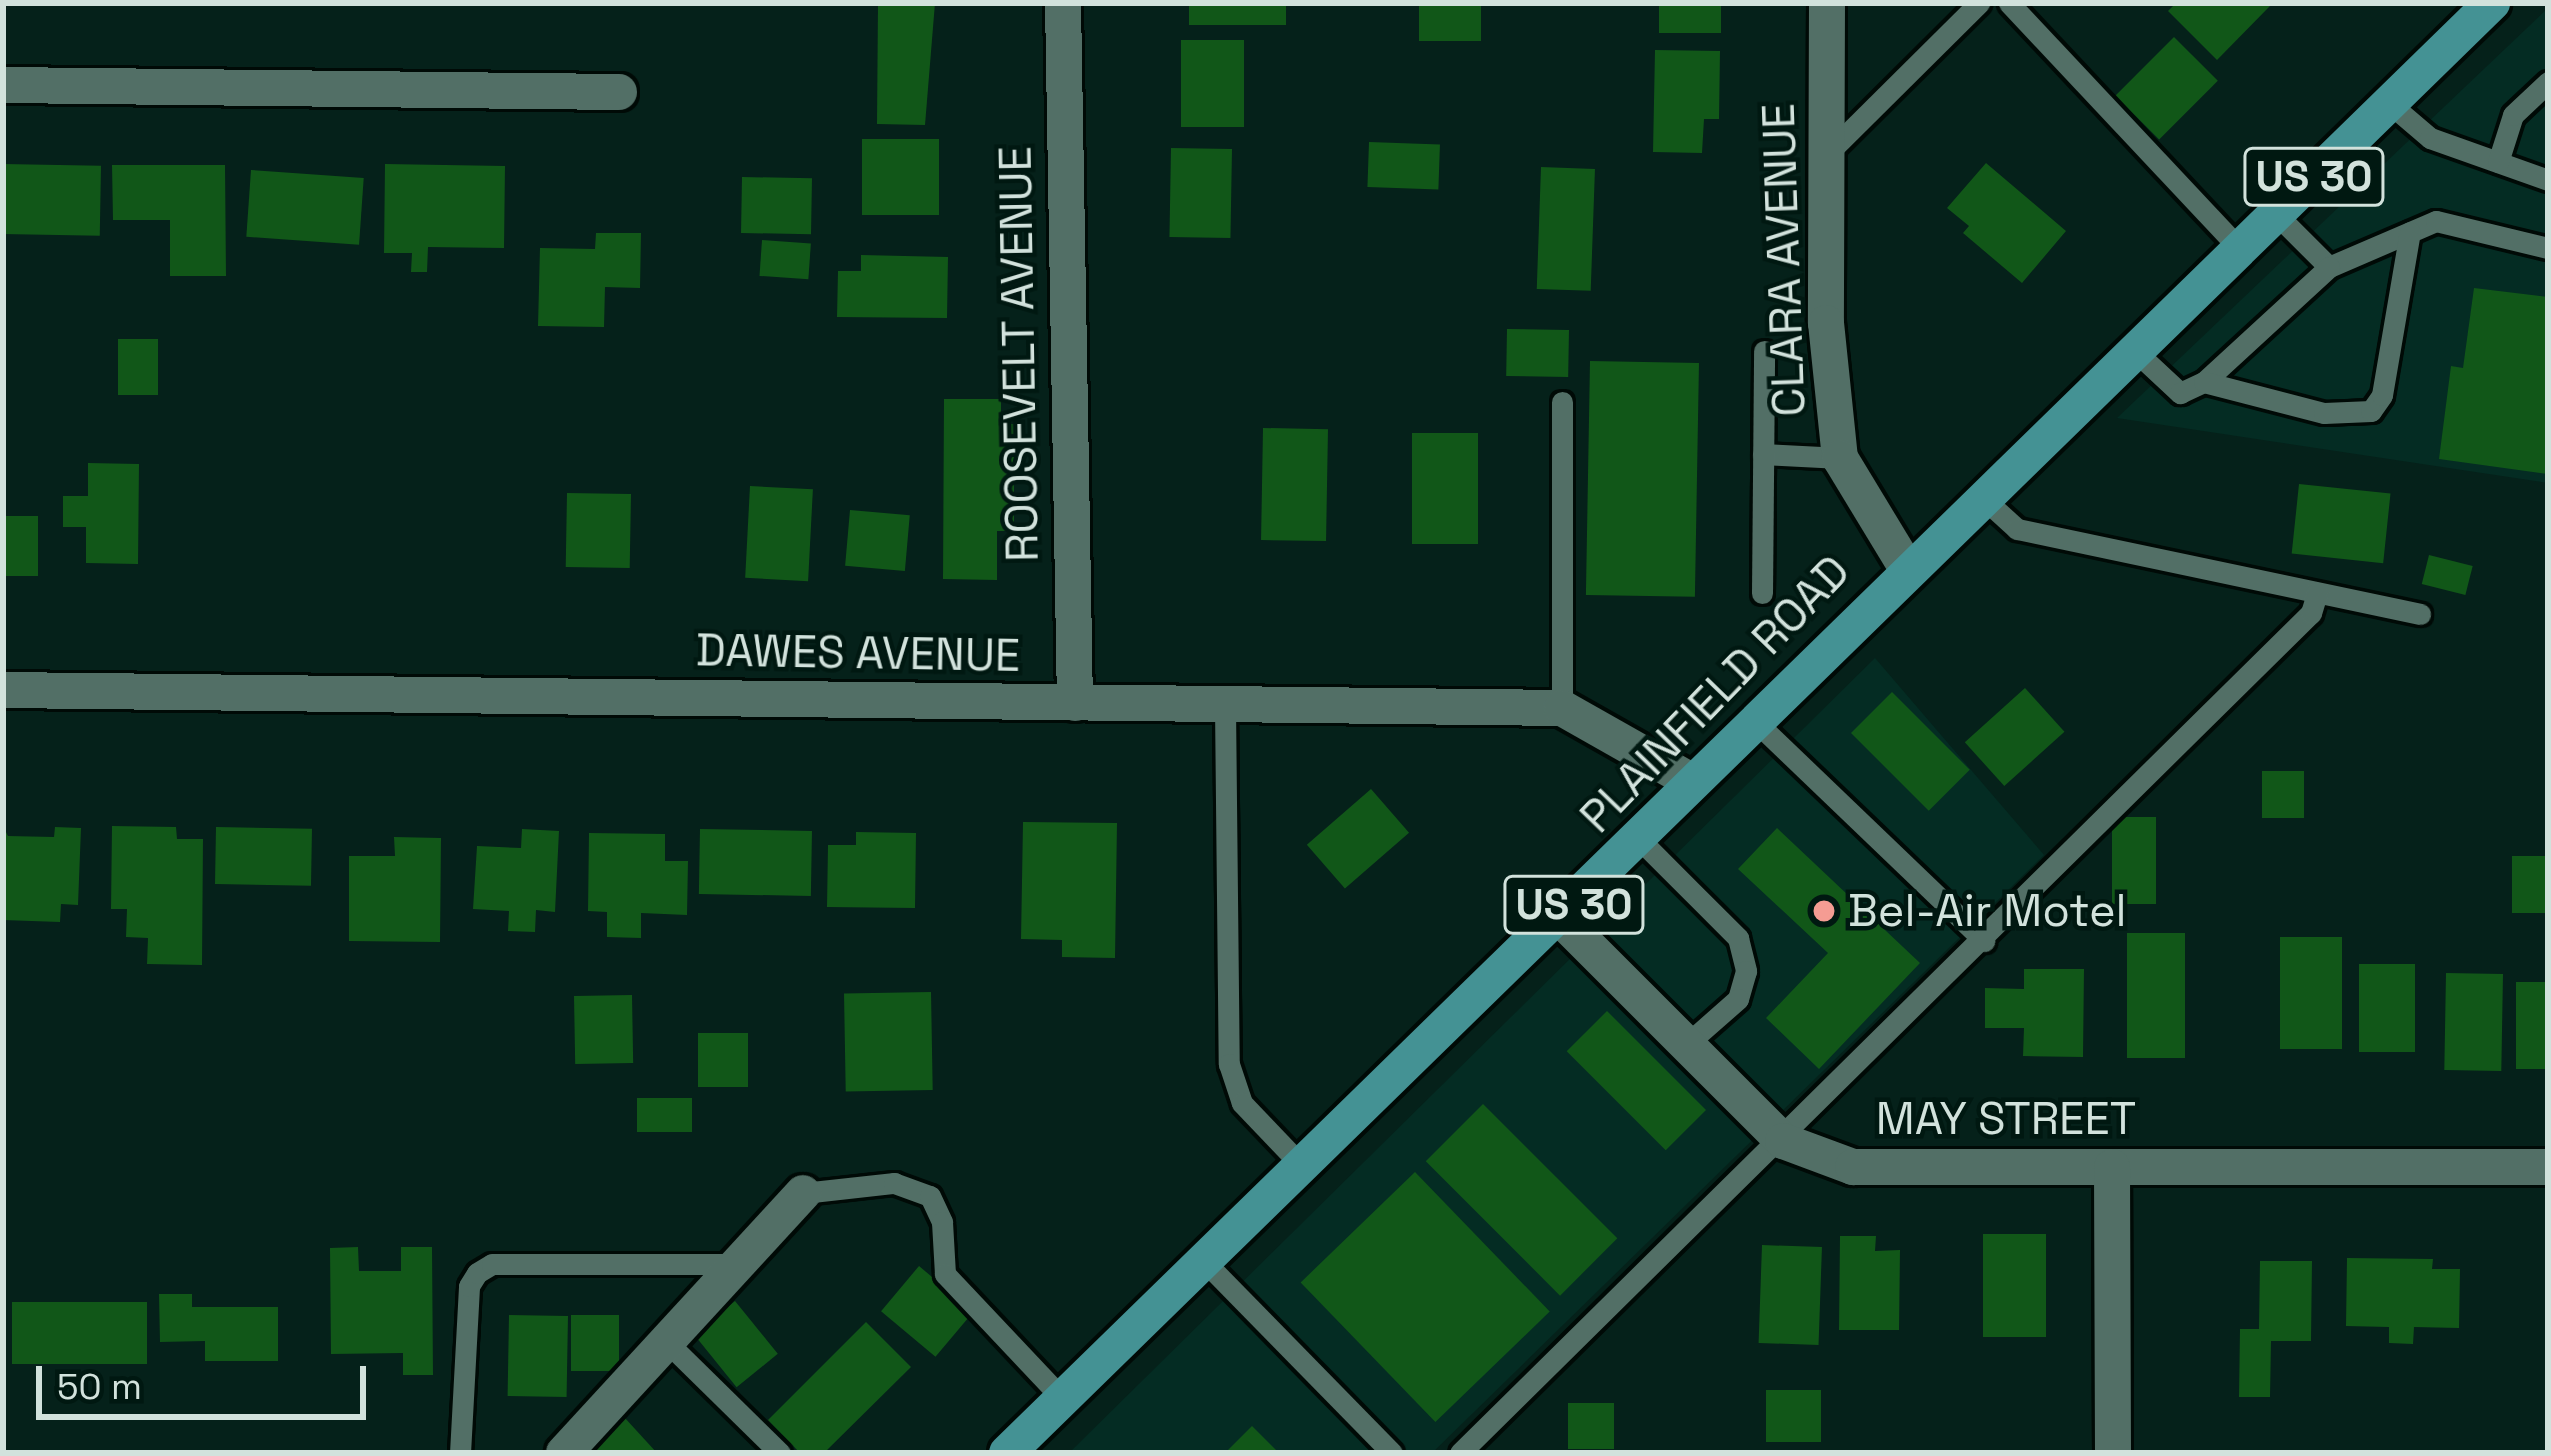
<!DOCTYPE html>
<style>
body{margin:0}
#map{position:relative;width:2551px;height:1456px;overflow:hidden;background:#05211a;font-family:"Space Grotesk",sans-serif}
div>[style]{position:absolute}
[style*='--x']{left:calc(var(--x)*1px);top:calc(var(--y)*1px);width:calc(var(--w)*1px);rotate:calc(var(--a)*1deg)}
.built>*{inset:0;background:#042c23}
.building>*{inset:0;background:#115718;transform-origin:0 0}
.roads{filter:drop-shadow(3px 0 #000a06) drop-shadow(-3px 0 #000a06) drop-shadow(0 3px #000a06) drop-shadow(0 -3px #000a06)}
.lane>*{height:21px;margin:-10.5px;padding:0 10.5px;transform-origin:10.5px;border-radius:10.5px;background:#526f66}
.street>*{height:36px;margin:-18px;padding:0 18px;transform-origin:18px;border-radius:18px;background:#526f66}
.primary>*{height:36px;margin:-18px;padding:0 18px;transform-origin:18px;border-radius:18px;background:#449294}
.dots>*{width:33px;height:33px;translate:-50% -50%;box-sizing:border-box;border:6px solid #001811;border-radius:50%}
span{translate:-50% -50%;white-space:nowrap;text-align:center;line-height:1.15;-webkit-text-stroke:9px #001811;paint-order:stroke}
.shield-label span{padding:3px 9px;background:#001811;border:3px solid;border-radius:9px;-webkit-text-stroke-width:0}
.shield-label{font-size:42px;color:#d2e2dc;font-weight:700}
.street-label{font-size:45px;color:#d2e2dc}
.poi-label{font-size:45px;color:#d2e2dc}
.left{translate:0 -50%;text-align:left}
.frame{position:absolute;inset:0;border:6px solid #d2e2dc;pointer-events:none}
.scale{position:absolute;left:36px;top:1366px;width:330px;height:54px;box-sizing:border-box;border:6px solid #d2e2dc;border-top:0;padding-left:15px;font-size:36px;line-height:42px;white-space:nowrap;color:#d2e2dc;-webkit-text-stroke:9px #001811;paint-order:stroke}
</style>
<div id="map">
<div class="built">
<div style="clip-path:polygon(2548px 8px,2548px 483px,2117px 418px)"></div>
<div style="clip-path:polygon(1875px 658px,2044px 855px,1432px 1453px,1069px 1453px)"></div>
</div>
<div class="building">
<div style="clip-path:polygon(878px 3px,935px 3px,925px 125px,877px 124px)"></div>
<div style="left:1189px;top:3px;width:97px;height:22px"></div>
<div style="left:1419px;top:3px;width:62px;height:38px"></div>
<div style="left:1659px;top:3px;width:62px;height:30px"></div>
<div style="clip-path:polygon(2176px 3px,2267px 3px,2270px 6px,2217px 60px,2168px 11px)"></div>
<div style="left:2174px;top:37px;width:62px;height:83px;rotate:45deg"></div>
<div style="left:1181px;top:40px;width:63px;height:87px"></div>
<div style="clip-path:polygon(1655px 50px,1720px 51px,1719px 119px,1704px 119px,1702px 153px,1653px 152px)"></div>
<div style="left:862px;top:139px;width:77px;height:76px"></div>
<div style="left:1369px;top:142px;width:71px;height:45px;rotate:2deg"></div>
<div style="left:1232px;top:149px;width:89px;height:61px;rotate:91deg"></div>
<div style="clip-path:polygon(1986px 163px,2066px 231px,2022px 283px,1963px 233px,1969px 226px,1947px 208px)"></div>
<div style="left:3px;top:164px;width:98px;height:70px;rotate:1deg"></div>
<div style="clip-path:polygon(385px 164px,505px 166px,504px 248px,428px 247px,427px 272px,411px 272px,412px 253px,384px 253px)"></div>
<div style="clip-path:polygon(112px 165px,225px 165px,226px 276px,170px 276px,170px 220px,113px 220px)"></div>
<div style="left:1541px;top:167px;width:54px;height:122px;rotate:2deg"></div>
<div style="left:251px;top:170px;width:113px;height:67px;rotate:4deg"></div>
<div style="left:742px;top:177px;width:70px;height:56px;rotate:1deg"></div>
<div style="clip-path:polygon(596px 233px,641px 233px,640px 288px,605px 287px,604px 327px,538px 326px,540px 248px,595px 249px)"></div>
<div style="left:762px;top:240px;width:49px;height:36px;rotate:4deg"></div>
<div style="clip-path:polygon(861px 255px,948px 257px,947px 318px,837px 317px,838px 271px,861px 271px)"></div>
<div style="clip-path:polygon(2474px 288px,2548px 297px,2548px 474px,2439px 459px,2451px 366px,2463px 368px)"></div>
<div style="left:1507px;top:329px;width:62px;height:47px;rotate:1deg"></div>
<div style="left:118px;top:339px;width:40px;height:56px"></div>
<div style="left:1590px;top:361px;width:109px;height:234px;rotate:1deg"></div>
<div style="clip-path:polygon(944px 399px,1001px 399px,1001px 424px,1014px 424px,1014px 531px,997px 531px,997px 580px,943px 579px)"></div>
<div style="left:1263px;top:428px;width:65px;height:112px;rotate:1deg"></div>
<div style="left:1412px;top:433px;width:66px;height:111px"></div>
<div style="clip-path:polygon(88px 463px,139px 464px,138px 564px,86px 563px,86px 527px,63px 527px,63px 496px,88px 496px)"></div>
<div style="left:2299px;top:484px;width:92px;height:70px;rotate:6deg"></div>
<div style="left:750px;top:486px;width:63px;height:92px;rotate:3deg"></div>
<div style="left:567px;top:493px;width:64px;height:74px;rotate:1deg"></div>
<div style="left:850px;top:510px;width:60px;height:56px;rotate:5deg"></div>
<div style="left:3px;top:516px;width:35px;height:60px"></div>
<div style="left:2429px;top:555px;width:45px;height:30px;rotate:14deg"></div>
<div style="left:2025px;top:688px;width:59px;height:81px;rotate:48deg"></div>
<div style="left:1892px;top:692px;width:110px;height:58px;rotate:45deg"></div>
<div style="left:2262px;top:771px;width:42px;height:47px"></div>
<div style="left:1371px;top:789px;width:58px;height:85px;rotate:49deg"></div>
<div style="left:2112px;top:817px;width:44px;height:87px"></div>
<div style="clip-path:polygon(1023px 822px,1117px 823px,1115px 958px,1062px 957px,1062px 940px,1021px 939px)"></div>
<div style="clip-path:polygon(3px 826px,8px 836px,54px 837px,55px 827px,81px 828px,78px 905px,61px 904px,60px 922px,3px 920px)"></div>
<div style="clip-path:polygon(112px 826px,176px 827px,177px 839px,203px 839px,202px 965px,147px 964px,148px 938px,126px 937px,127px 909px,111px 909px)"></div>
<div style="left:216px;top:827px;width:96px;height:57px;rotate:1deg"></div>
<div style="clip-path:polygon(1777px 828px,1920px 963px,1819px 1069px,1766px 1018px,1828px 953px,1738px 869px)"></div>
<div style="clip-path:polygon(522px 829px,559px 831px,555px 912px,536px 910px,535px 932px,508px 931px,509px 911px,473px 909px,477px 846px,521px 848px)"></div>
<div style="left:700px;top:829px;width:112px;height:65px;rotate:1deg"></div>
<div style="clip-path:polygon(856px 832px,916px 833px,915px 908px,827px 907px,828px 845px,856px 845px)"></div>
<div style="clip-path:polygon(589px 833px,665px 834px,665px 861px,688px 861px,687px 915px,641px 913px,641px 938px,607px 937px,607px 912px,588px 911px)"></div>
<div style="clip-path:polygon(394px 837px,441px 838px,440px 942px,349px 941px,349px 856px,395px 856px)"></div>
<div style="left:2512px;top:856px;width:36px;height:57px"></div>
<div style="left:2127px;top:933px;width:58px;height:125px"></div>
<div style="left:2280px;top:937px;width:62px;height:112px"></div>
<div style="left:2359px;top:964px;width:56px;height:88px"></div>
<div style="clip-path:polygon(2024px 969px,2084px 969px,2083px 1057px,2023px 1056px,2024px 1028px,1985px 1028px,1985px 988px,2024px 989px)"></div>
<div style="left:2446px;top:973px;width:57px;height:97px;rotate:1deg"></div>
<div style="left:2516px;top:982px;width:32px;height:87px"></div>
<div style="left:931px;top:992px;width:98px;height:87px;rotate:89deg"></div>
<div style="left:632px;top:995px;width:68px;height:58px;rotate:89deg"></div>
<div style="left:1607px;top:1011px;width:140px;height:57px;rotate:45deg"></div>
<div style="left:748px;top:1033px;width:54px;height:50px;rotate:90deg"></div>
<div style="left:637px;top:1098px;width:55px;height:34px"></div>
<div style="left:1483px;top:1104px;width:190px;height:81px;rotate:45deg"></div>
<div style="left:1415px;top:1172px;width:194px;height:159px;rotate:46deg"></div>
<div style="left:1983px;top:1234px;width:63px;height:103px"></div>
<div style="clip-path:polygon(1840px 1236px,1876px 1236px,1875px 1251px,1900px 1250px,1899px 1330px,1839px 1330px)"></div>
<div style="left:1762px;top:1245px;width:60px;height:98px;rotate:2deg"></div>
<div style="clip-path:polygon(358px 1247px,359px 1271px,401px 1271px,401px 1247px,432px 1247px,433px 1375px,403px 1375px,403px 1353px,331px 1354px,330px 1248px)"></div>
<div style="clip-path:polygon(2347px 1258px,2433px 1259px,2432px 1269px,2460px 1269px,2459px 1328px,2414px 1327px,2413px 1344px,2389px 1343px,2389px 1327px,2346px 1326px)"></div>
<div style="clip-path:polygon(2260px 1261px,2312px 1261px,2311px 1341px,2271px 1341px,2270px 1397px,2239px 1397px,2240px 1329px,2259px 1329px)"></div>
<div style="left:919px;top:1266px;width:71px;height:59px;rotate:40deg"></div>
<div style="clip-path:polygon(159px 1294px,192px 1294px,192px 1307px,278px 1307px,278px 1361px,205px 1361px,205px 1341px,160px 1342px)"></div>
<div style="left:735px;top:1301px;width:68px;height:53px;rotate:51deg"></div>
<div style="left:12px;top:1302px;width:135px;height:62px"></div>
<div style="left:509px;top:1315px;width:59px;height:81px;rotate:1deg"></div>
<div style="left:571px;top:1315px;width:48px;height:56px"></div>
<div style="clip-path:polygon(866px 1322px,911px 1367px,824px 1453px,800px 1453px,768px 1420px)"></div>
<div style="left:1766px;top:1390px;width:55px;height:52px"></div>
<div style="left:1568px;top:1403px;width:46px;height:46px"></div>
<div style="clip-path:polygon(614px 1406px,657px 1453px,563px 1453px)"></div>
<div style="clip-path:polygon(1252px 1426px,1279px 1453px,1225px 1453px)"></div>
</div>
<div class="roads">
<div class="lane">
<div style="--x:2009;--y:3;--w:337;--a:46.8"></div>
<div style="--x:2389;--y:103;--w:54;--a:40.5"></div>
<div style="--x:2430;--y:138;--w:125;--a:19.6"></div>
<div style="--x:1826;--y:155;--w:216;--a:-44.8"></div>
<div style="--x:2498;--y:162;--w:49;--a:-72.3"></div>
<div style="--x:2513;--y:115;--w:48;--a:-43.3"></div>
<div style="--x:2276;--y:214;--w:75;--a:45"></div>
<div style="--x:2329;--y:267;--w:116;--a:-23.3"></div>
<div style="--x:2436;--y:221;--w:115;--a:13.6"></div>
<div style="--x:2135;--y:351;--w:62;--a:43"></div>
<div style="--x:2180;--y:393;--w:26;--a:-25"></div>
<div style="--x:2204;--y:382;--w:170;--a:-42.6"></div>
<div style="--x:2204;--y:382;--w:124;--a:14.5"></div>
<div style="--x:2324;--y:413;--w:47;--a:-2.4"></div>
<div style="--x:2371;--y:411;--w:19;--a:-55"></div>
<div style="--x:2382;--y:395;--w:165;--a:-80.3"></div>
<div style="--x:1763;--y:454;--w:77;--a:3"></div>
<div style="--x:1983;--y:498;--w:46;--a:42.4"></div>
<div style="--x:2017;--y:529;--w:412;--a:11.9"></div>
<div style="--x:1762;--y:593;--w:242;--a:-89.5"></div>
<div style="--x:1225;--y:706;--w:358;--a:89.4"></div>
<div style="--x:1229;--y:1064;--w:41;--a:71.6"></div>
<div style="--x:1242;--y:1103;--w:88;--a:46.4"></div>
<div style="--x:1562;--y:708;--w:306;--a:-90"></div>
<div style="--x:1757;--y:723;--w:315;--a:43.8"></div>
<div style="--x:1640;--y:840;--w:139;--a:45"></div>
<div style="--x:1738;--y:938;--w:34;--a:76"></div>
<div style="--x:1746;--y:971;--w:29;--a:106"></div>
<div style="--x:1738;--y:999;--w:68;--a:138.6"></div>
<div style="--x:803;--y:1193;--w:92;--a:-6.3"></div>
<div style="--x:894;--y:1183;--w:38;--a:20"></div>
<div style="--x:930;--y:1196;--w:29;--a:65"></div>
<div style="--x:942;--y:1222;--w:52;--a:86.7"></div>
<div style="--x:945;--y:1274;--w:172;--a:46.7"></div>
<div style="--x:1205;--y:1262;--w:267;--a:45.6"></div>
<div style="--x:668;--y:1343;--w:157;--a:44.5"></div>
<div style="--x:460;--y:1453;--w:167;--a:-86.9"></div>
<div style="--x:469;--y:1286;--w:15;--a:-58"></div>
<div style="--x:477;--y:1273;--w:17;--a:-31"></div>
<div style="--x:492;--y:1264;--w:250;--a:0"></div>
<div style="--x:1460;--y:1453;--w:1196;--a:-44.63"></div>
<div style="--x:2311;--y:613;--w:21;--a:-73"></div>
</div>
<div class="street">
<div style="--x:1063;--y:3;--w:700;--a:89.02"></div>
<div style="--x:1827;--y:3;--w:320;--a:90.2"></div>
<div style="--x:1826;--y:323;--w:136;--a:84.1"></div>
<div style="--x:1840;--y:458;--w:127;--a:58.8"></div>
<div style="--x:3;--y:85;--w:616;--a:0.65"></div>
<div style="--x:3;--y:690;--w:1559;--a:0.66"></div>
<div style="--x:1562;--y:708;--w:150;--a:29.5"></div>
<div style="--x:1561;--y:919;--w:314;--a:45"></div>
<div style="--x:1783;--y:1141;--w:75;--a:20.4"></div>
<div style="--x:1853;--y:1167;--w:695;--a:0"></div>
<div style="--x:2112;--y:1167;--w:286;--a:89.8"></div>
<div style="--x:564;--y:1453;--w:353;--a:-47.4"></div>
</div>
<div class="primary">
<div style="--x:1007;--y:1453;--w:2076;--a:-44.32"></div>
</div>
</div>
<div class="dots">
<div style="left:1824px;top:911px;background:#f59c93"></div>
</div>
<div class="shield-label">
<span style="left:2314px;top:177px">US 30</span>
<span style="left:1574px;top:905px">US 30</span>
</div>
<div class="street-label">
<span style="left:1784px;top:260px;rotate:-92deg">CLARA AVENUE</span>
<span style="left:1019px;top:354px;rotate:-91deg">ROOSEVELT AVENUE</span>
<span style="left:858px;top:653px;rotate:1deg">DAWES AVENUE</span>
<span style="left:1715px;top:694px;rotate:-46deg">PLAINFIELD ROAD</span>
<span style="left:2006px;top:1119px">MAY STREET</span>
</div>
<div class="poi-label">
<span class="left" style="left:1848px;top:911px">Bel-Air Motel</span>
</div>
<div class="frame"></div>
<div class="scale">50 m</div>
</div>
